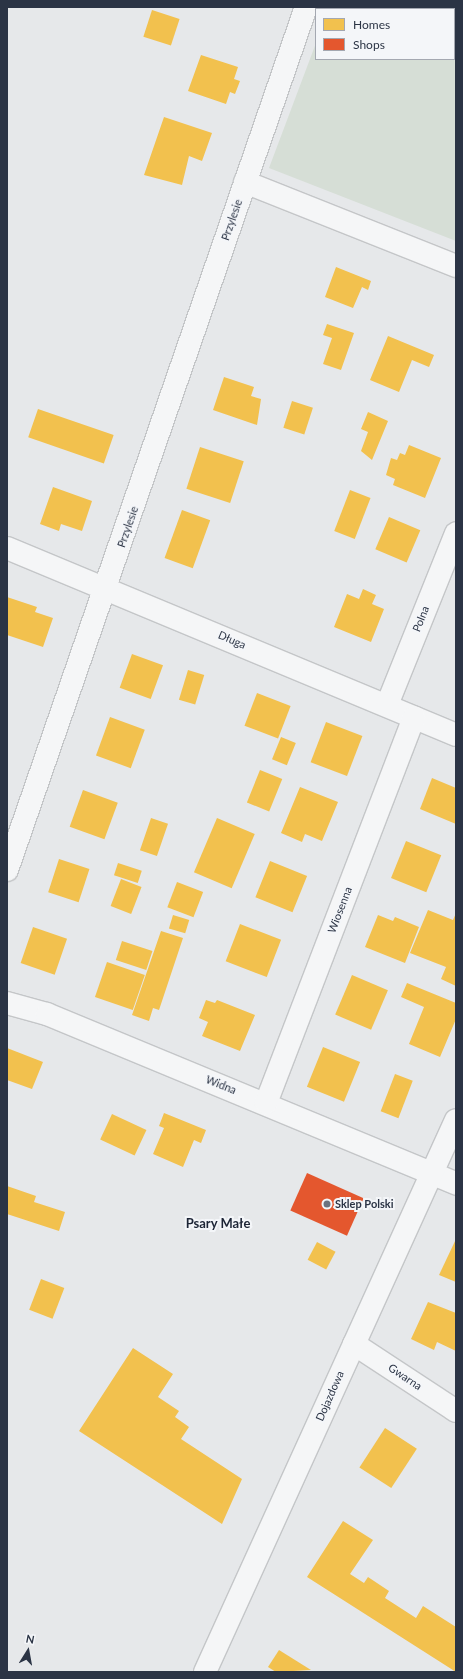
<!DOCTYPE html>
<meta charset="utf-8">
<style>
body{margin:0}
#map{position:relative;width:463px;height:1679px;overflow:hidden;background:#e6e8ea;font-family:Lato,sans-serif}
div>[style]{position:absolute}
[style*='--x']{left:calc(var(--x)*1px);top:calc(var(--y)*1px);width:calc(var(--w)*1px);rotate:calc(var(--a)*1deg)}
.green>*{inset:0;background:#d6ded6}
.homes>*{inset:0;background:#f2c14e;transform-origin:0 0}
.shops>*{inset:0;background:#e4572e;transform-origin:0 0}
.roads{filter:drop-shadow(1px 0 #c4c6c8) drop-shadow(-1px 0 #c4c6c8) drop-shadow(0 1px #c4c6c8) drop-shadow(0 -1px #c4c6c8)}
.minor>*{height:22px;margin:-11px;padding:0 11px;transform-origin:11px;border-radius:11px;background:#f5f6f7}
.dots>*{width:11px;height:11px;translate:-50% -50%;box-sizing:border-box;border:2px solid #f4f6f9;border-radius:50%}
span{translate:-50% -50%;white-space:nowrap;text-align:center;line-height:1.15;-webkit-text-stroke:4px #f4f6f9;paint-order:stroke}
.street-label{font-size:11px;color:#2b3445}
.poi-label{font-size:11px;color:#2b3445;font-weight:700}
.left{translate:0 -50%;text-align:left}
.quarter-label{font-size:13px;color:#1d2536;font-weight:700}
.frame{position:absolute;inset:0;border:8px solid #2b3445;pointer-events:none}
.legend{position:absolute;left:315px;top:8px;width:140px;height:52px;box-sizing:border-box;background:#f4f6f9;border:1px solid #a4a8b1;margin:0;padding:5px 7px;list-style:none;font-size:12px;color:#2b3445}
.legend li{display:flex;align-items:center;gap:8px;height:20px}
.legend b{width:20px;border:1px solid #a4a8b1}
.north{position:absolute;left:8px;top:1631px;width:40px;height:40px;-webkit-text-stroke:3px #f4f6f9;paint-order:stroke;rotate:11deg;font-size:11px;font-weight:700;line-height:16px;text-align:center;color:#2b3445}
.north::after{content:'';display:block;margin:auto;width:14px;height:18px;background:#2b3445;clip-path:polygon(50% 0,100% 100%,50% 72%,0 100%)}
</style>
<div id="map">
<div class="green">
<div style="clip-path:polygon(330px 7px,456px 7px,456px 241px,269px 168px,316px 43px,316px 59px,454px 59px,454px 9px)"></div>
</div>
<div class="homes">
<div style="left:152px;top:10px;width:29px;height:28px;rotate:18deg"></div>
<div style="clip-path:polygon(201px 55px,238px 67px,234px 79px,240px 81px,235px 94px,230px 92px,226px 104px,188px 91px)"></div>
<div style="clip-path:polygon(164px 117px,212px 133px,202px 161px,189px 156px,182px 185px,144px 175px)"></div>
<div style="clip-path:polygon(336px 267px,371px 281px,368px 290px,362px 287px,353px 308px,325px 297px)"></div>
<div style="clip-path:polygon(327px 324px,354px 333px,341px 370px,323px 364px,332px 338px,323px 335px)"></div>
<div style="clip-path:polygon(388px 336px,434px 355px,429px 367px,412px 360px,399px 392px,370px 380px)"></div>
<div style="clip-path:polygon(224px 377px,254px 387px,251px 396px,261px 399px,257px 425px,213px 410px)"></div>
<div style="left:292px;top:401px;width:22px;height:28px;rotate:18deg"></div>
<div style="left:38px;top:409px;width:80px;height:30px;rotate:19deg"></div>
<div style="clip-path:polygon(368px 412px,388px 421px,372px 460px,361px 451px,368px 432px,361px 429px)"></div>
<div style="clip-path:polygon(409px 445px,441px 458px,425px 498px,393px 485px,395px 479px,386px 475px,391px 458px,397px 460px,400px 453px,405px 455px)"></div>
<div style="left:200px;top:447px;width:46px;height:44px;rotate:18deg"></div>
<div style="clip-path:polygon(53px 487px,92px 501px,82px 531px,61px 524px,59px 531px,40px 524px)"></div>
<div style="left:350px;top:490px;width:22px;height:44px;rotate:21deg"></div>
<div style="left:182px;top:510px;width:30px;height:51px;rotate:20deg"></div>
<div style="left:389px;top:517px;width:34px;height:35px;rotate:23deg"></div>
<div style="clip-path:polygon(363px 589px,376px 595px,372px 604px,384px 609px,371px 642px,334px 627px,347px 594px,359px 599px)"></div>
<div style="clip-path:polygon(7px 597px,37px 607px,35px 612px,53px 618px,43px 647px,7px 635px)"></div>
<div style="left:132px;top:654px;width:33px;height:36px;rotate:20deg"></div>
<div style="left:188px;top:670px;width:17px;height:31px;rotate:17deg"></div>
<div style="left:257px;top:693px;width:36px;height:35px;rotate:21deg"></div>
<div style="left:110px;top:717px;width:37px;height:41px;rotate:20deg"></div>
<div style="left:326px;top:722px;width:39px;height:43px;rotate:21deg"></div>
<div style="left:281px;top:737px;width:16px;height:24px;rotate:22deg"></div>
<div style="left:260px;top:770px;width:24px;height:35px;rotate:22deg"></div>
<div style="clip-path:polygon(432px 778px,456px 788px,456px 824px,420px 809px)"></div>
<div style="clip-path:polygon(300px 787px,338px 802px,322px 841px,305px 834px,302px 842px,281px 833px)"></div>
<div style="left:83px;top:790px;width:37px;height:39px;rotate:20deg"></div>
<div style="left:151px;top:818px;width:18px;height:34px;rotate:19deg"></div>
<div style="left:217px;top:818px;width:41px;height:59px;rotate:23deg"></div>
<div style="left:406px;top:841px;width:38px;height:40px;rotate:22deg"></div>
<div style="left:59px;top:859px;width:32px;height:35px;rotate:18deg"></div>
<div style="left:270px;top:861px;width:40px;height:39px;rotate:22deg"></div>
<div style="left:118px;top:863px;width:25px;height:13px;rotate:18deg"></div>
<div style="left:121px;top:879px;width:22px;height:29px;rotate:21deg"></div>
<div style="left:177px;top:882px;width:28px;height:27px;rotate:21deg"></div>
<div style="clip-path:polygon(428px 910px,453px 920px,456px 913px,456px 986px,441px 979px,446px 967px,410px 953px)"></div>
<div style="left:173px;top:915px;width:17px;height:14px;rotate:17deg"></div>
<div style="clip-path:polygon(378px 915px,393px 921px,395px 917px,419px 927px,405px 963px,365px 947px)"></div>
<div style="left:240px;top:924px;width:44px;height:40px;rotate:21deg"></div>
<div style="left:33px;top:927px;width:36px;height:38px;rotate:19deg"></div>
<div style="clip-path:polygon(161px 931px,183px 938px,159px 1010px,153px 1008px,149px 1021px,132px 1015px)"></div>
<div style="left:122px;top:941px;width:32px;height:20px;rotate:18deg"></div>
<div style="left:107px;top:962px;width:40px;height:37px;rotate:19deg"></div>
<div style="left:352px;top:975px;width:39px;height:43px;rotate:23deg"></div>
<div style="clip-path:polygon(407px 983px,456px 1003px,456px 1019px,440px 1057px,409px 1044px,424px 1007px,401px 997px)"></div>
<div style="clip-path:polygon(206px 1000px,215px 1003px,217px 1000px,255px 1015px,240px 1051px,202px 1036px,208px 1022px,199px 1018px)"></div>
<div style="left:323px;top:1047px;width:40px;height:43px;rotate:22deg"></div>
<div style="clip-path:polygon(7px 1048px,43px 1062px,32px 1089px,7px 1080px)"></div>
<div style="left:395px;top:1074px;width:19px;height:40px;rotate:21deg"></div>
<div style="clip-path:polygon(164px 1113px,206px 1130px,201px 1143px,194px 1140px,183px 1167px,153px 1154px,164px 1128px,159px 1126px)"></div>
<div style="left:112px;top:1114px;width:38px;height:28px;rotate:25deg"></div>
<div style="clip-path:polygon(7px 1186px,36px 1196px,34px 1202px,65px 1212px,59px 1231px,7px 1214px)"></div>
<div style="clip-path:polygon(456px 1239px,456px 1282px,439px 1275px)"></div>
<div style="left:317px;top:1242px;width:21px;height:20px;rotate:28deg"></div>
<div style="left:41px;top:1279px;width:25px;height:33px;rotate:21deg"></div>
<div style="clip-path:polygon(428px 1302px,456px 1313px,456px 1351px,437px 1342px,434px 1350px,411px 1339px)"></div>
<div style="clip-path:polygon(133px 1348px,173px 1374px,158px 1397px,179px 1411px,175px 1417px,189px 1427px,181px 1439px,242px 1479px,222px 1524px,79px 1431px)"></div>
<div style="left:385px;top:1428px;width:38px;height:47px;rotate:33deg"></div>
<div style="clip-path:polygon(343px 1521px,373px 1540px,350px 1574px,364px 1583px,368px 1577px,389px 1591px,385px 1598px,416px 1618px,423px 1606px,456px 1627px,456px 1672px,307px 1577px)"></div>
<div style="clip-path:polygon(279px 1650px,311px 1670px,276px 1672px,268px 1667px)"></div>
</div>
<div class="shops">
<div style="left:307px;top:1173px;width:62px;height:41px;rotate:24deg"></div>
</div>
<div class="roads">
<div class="minor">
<div style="--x:245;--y:182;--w:227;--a:21.7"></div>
<div style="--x:7;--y:548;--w:486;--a:22.6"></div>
<div style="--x:387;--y:705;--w:185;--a:-68.1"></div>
<div style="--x:7;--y:870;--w:913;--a:-70.89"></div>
<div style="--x:7;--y:1003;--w:41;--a:15.4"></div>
<div style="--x:47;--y:1014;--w:443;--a:22.5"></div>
<div style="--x:266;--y:1103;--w:413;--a:-69"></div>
<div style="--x:354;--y:1344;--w:122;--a:33.3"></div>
<div style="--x:205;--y:1672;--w:606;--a:-65.55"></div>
</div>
</div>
<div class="dots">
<div style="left:327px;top:1204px;background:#6c737f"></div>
</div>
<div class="street-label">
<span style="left:232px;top:220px;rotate:-71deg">Przylesie</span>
<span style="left:128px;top:527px;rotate:-71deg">Przylesie</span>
<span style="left:421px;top:619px;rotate:-68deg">Polna</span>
<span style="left:232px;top:640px;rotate:23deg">Długa</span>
<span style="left:340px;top:910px;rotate:-69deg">Wiosenna</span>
<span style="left:221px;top:1085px;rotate:22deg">Widna</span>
<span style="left:405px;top:1377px;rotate:34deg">Gwarna</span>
<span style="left:330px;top:1396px;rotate:-66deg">Dojazdowa</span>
</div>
<div class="poi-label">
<span class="left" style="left:335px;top:1204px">Sklep Polski</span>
</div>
<div class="quarter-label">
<span style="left:218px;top:1223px">Psary Małe</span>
</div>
<div class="frame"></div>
<ul class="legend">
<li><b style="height:11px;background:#f2c14e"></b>Homes</li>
<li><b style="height:11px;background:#e4572e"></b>Shops</li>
</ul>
<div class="north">N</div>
</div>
